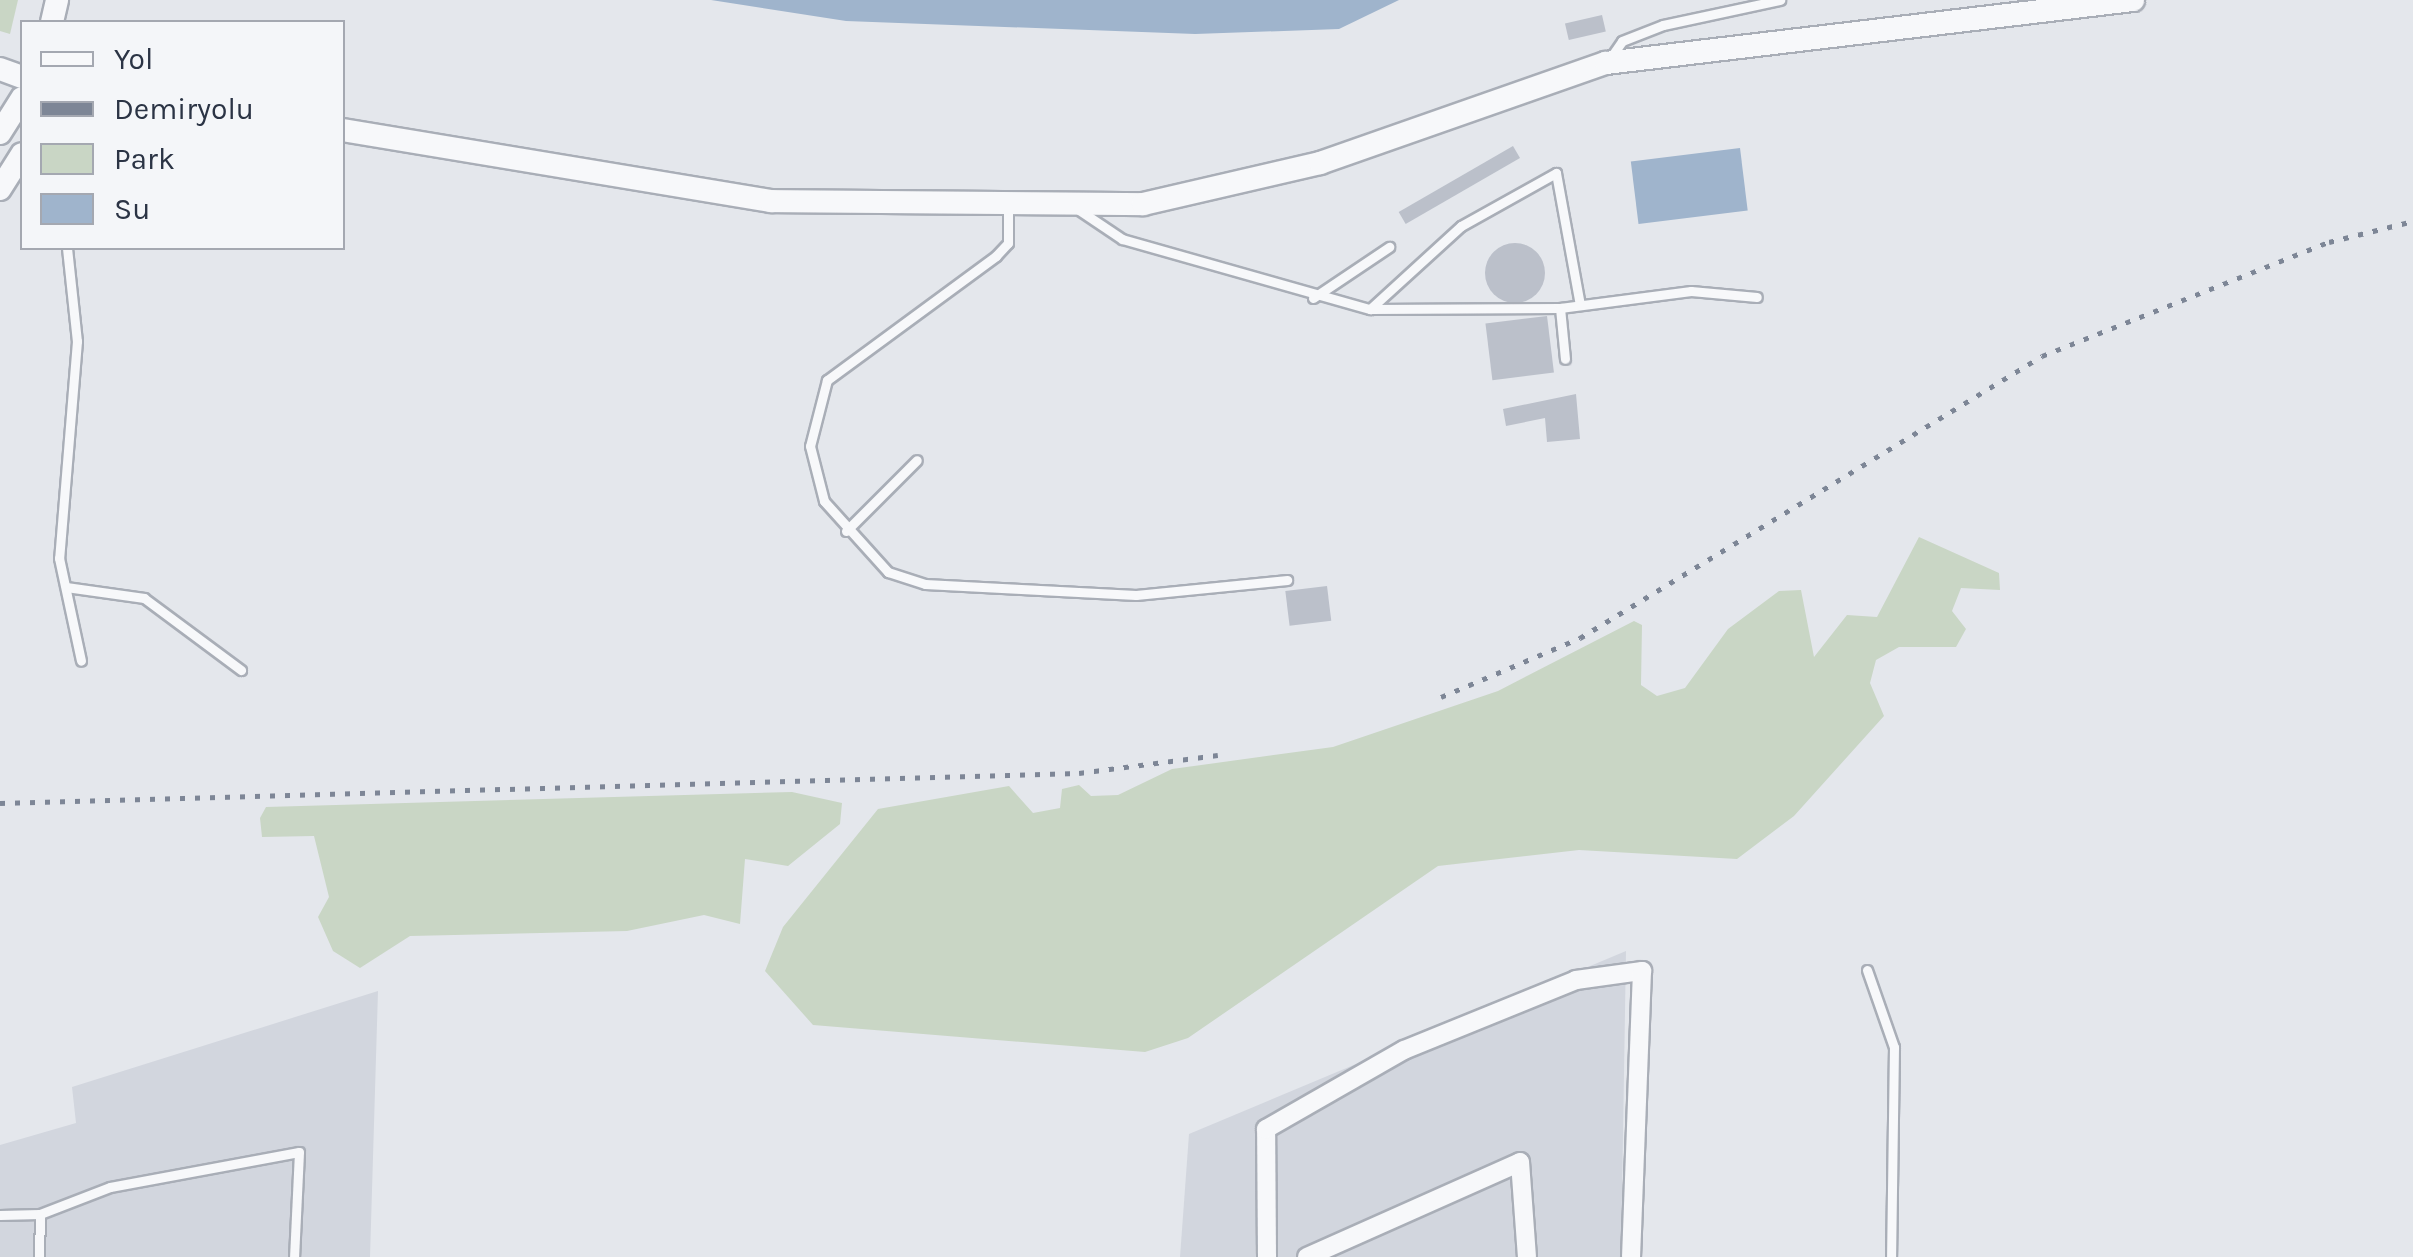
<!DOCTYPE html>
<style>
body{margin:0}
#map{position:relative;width:2413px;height:1257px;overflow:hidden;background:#e4e7ec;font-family:Karla,sans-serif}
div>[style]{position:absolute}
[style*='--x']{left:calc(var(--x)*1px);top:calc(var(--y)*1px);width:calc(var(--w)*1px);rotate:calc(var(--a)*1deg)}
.built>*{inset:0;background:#d2d6de}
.green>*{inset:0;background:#c9d6c5}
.water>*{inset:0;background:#9fb4cc;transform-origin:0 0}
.building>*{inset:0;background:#bbc0ca;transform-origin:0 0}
.round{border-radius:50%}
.roads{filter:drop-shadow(2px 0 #a9aeb7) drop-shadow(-2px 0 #a9aeb7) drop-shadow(0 2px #a9aeb7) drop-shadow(0 -2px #a9aeb7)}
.service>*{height:9px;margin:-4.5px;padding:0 4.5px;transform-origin:4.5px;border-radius:4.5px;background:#f7f8fa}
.minor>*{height:18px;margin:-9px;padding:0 9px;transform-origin:9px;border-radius:9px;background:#f7f8fa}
.tertiary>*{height:22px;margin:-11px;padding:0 11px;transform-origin:11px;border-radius:11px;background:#f7f8fa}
.rail>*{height:5px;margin-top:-2.5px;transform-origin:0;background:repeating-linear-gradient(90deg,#7d8696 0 5px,transparent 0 15px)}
span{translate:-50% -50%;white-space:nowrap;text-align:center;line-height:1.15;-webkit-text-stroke:9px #f4f6f9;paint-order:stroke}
.legend{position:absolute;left:20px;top:20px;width:325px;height:230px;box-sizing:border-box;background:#f4f6f9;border:2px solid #a4a8b1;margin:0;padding:12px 18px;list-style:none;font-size:30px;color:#2b3445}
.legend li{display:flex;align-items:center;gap:20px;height:50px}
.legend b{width:50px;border:2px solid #a4a8b1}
</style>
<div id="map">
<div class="built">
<div style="clip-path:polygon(1626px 951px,1621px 1257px,1180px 1257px,1189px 1134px)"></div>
<div style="clip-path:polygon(378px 991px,370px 1257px,0 1257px,0 1145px,76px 1123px,72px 1087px)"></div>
</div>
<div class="green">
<div style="clip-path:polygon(0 0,18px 0,10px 34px,0 31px)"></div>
<div style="clip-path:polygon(1919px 537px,1999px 573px,2000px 590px,1961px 588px,1952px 611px,1966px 629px,1956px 647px,1899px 647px,1876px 660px,1870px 683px,1884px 716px,1794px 816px,1737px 859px,1579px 850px,1438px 866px,1188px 1038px,1145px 1052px,813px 1025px,765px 971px,783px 927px,878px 809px,1009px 786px,1033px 813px,1060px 808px,1062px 789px,1079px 785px,1091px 796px,1118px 795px,1172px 769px,1333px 747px,1498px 691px,1634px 621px,1642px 625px,1641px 685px,1657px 696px,1685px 688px,1728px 629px,1779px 591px,1801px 590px,1814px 657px,1847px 615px,1877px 617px)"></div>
<div style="clip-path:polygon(792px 792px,842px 803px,840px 824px,788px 866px,745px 859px,740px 924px,704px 915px,627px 931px,410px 936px,360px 968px,333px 951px,318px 917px,329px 897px,314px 836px,262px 837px,260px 818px,266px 807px)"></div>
</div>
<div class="water">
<div style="clip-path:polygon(711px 0,1399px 0,1339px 29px,1195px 34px,846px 21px)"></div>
<div style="left:1740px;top:148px;width:63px;height:110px;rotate:83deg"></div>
</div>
<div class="building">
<div style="left:1602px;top:15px;width:17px;height:38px;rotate:77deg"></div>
<div style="left:1513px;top:146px;width:14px;height:132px;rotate:60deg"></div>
<div class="round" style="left:1485px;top:243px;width:60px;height:60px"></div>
<div style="left:1547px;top:316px;width:57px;height:62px;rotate:83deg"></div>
<div style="clip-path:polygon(1576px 394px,1580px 439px,1547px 442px,1545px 418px,1506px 426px,1503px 409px)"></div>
<div style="left:1327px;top:586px;width:35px;height:42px;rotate:83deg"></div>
</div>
<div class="roads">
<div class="service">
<div style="--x:1611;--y:57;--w:19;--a:-55"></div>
<div style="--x:1622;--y:41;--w:44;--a:-21.3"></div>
<div style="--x:1663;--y:25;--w:120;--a:-12.1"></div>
<div style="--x:1008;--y:209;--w:34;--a:90"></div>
<div style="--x:1008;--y:243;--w:18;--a:133"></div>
<div style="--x:996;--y:256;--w:210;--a:143.7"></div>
<div style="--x:827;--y:380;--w:68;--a:104.4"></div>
<div style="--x:810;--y:446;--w:57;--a:75.7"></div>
<div style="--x:824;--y:501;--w:96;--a:48"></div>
<div style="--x:888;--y:572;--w:39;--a:18"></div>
<div style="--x:925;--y:584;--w:211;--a:3"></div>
<div style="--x:1136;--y:595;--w:152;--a:-5.7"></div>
<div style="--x:1079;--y:210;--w:52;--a:34"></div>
<div style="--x:1122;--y:239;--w:258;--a:15.8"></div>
<div style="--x:1370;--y:309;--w:190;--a:-0.3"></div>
<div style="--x:1560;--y:308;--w:132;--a:-7.4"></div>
<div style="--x:1691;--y:291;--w:66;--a:5.2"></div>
<div style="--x:67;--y:248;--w:94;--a:83.9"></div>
<div style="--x:77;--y:341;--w:218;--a:94.7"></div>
<div style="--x:59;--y:558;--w:105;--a:77.9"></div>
<div style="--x:1313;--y:298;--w:92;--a:-33.9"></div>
<div style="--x:1560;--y:308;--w:51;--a:84.4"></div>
<div style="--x:1370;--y:309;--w:123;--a:-42.4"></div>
<div style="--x:1461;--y:226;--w:109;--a:-29.2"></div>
<div style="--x:1556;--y:173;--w:134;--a:79.7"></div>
<div style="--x:846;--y:531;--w:100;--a:-45"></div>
<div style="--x:66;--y:587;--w:79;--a:8"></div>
<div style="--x:144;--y:598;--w:121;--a:36.6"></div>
<div style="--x:1867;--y:970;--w:82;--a:70.7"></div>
<div style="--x:1894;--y:1047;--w:210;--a:90.8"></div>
<div style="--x:0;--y:1215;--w:40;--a:-1.4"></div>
<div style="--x:40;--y:1214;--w:75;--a:-21.1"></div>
<div style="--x:110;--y:1187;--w:192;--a:-10.5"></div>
<div style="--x:299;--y:1152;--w:105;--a:92.7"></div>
<div style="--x:39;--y:1257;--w:43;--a:-88.7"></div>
</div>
<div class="minor">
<div style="--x:1267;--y:1257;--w:128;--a:-90.4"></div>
<div style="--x:1266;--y:1129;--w:159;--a:-29.8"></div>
<div style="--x:1404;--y:1050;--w:186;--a:-22.1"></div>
<div style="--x:1576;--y:980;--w:67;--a:-7.8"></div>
<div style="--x:1642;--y:971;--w:286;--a:92.2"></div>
<div style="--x:1307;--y:1257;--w:233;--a:-24"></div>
<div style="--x:1520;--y:1162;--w:95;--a:85.8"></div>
</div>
<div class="tertiary">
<div style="--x:52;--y:22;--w:23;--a:-77"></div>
<div style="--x:0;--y:69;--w:23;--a:20"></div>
<div style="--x:342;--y:130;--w:435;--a:9.4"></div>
<div style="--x:771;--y:201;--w:372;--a:0.5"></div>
<div style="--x:1143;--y:204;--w:182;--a:-13"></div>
<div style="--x:1320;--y:163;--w:303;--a:-19.3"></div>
<div style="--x:1606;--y:63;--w:531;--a:-6.82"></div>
<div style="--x:0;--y:133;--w:41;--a:-57.8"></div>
<div style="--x:0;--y:189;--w:41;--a:-57.8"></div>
</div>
</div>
<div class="rail">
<div style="--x:1441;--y:697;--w:151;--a:-23"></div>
<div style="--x:1580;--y:638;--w:541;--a:-31.4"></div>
<div style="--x:2042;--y:356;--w:309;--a:-21.7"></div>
<div style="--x:2329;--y:242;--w:87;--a:-14"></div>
<div style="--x:0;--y:803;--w:1079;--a:-1.59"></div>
<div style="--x:1079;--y:773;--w:140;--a:-7.4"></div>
</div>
<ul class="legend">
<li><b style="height:12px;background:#f7f8fa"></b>Yol</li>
<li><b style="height:12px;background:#7d8696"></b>Demiryolu</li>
<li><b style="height:28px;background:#c9d6c5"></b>Park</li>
<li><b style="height:28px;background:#9fb4cc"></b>Su</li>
</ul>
</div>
